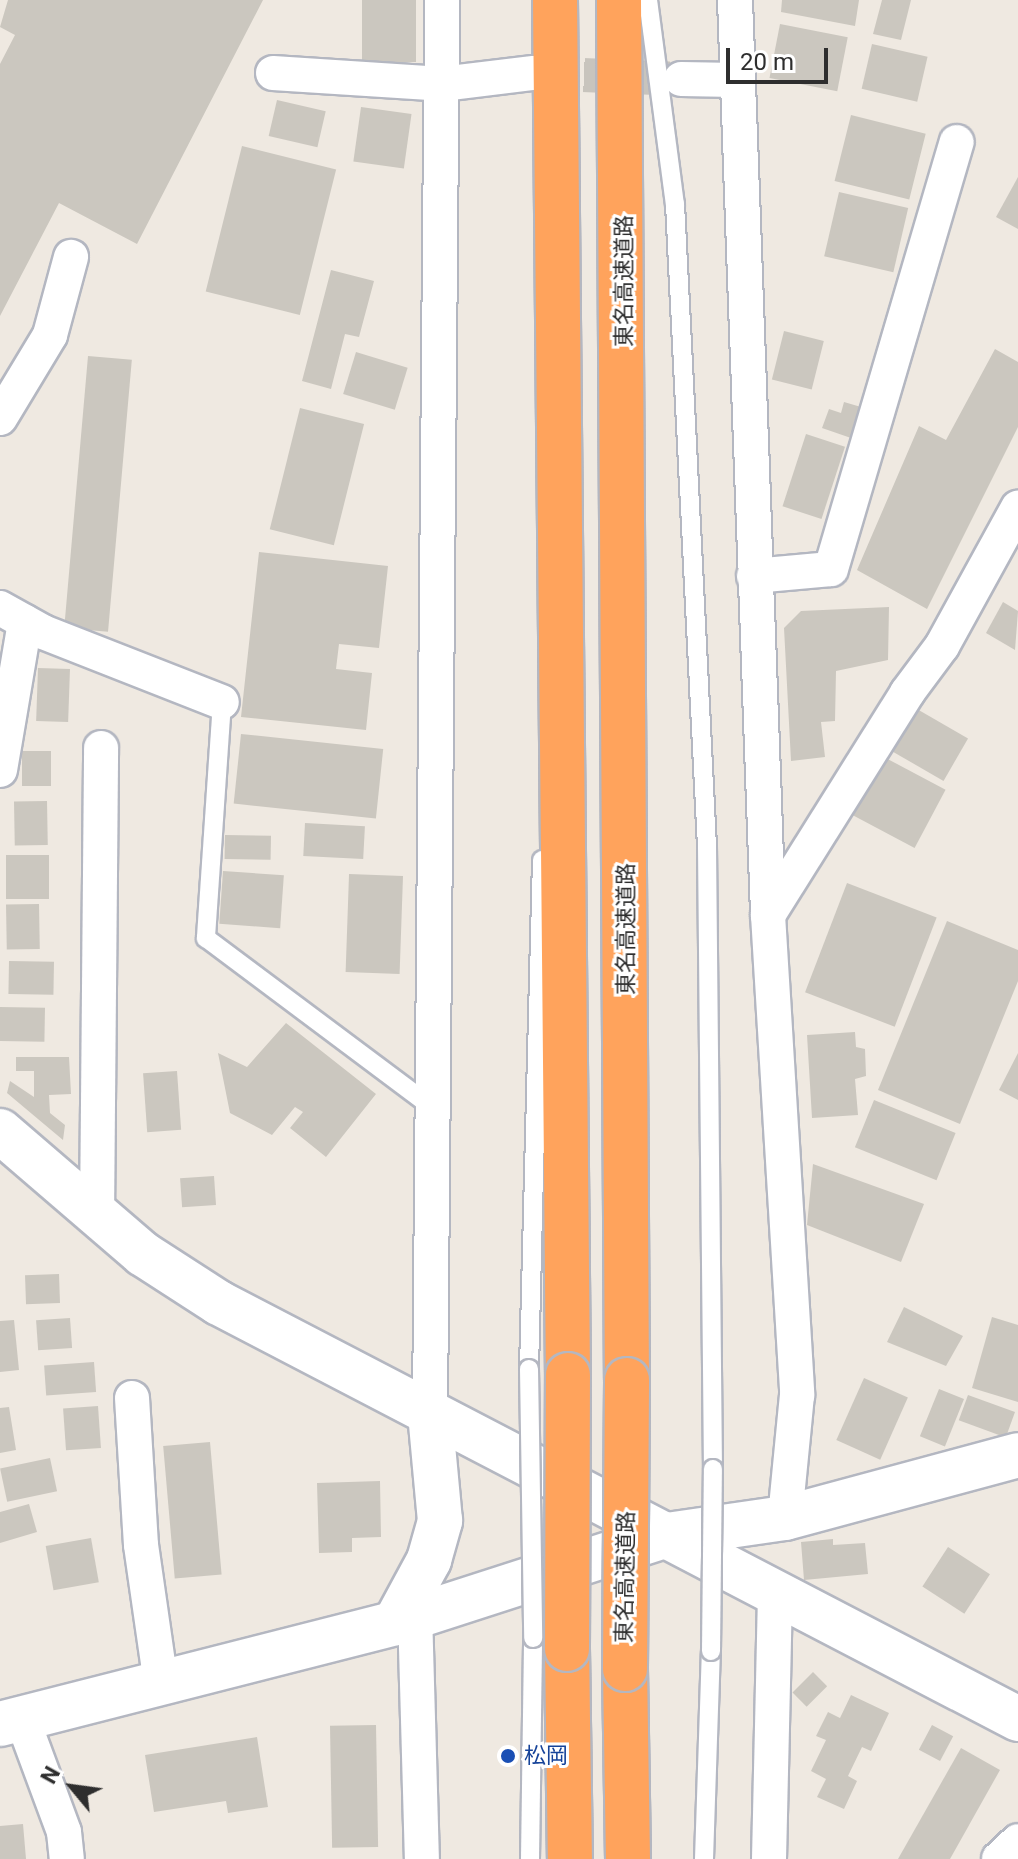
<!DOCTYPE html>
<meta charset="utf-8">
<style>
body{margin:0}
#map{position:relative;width:1018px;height:1859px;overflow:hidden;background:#efe9e1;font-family:Roboto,"Noto Sans JP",sans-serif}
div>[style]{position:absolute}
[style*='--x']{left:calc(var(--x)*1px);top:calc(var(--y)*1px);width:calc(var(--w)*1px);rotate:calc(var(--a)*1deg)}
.building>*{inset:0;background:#cbc7bf;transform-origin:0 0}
.minor-tunnel>*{height:34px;margin-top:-17px;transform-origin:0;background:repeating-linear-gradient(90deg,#c8c4bd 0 34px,transparent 0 51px)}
.roads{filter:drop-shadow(2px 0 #b4b7c1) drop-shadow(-2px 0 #b4b7c1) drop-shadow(0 2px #b4b7c1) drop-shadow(0 -2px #b4b7c1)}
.service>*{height:18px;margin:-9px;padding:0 9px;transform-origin:9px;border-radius:9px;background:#fff}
.minor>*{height:34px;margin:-17px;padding:0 17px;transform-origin:17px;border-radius:17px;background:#fff}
.tertiary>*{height:44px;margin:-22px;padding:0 22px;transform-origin:22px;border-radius:22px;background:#fff}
.motorway>*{height:44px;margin:-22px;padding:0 22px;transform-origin:22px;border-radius:22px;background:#ffa35c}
.bridges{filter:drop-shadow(2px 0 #b4b7c1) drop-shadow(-2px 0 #b4b7c1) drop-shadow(0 2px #b4b7c1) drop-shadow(0 -2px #b4b7c1)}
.service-bridge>*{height:18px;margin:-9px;padding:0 9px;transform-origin:9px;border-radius:9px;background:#fff}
.motorway-bridge>*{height:44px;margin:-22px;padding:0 22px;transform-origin:22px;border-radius:22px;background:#ffa35c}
.dots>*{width:22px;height:22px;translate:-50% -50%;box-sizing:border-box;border:4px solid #fff;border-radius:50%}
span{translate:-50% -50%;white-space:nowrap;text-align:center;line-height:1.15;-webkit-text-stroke:6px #fff;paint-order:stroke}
.street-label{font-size:22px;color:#2e2e2e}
.transit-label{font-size:22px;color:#164399}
.left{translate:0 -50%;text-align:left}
.north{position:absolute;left:32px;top:1747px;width:80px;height:80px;-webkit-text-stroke:6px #fff;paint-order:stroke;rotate:299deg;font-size:22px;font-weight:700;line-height:32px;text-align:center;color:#2e2e2e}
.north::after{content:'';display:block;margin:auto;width:28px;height:36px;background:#2e2e2e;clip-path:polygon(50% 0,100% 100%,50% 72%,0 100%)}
.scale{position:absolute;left:726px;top:48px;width:102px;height:36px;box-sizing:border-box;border:4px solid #2e2e2e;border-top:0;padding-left:10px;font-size:24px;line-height:28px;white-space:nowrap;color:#2e2e2e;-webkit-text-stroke:6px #fff;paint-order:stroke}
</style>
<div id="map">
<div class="building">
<div style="clip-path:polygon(8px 0,263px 0,137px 244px,59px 203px,0 316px,0 64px,15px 35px,0 27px)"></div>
<div style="left:362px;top:0;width:54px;height:62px"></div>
<div style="clip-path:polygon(782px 0,859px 0,855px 26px,781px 12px)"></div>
<div style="clip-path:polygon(882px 0,911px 0,901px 40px,873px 34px)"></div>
<div style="left:780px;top:24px;width:69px;height:55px;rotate:11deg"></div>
<div style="left:872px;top:44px;width:57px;height:46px;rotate:13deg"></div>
<div style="left:277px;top:100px;width:50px;height:37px;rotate:13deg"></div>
<div style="left:361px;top:107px;width:51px;height:55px;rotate:8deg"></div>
<div style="left:851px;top:115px;width:77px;height:68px;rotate:14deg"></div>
<div style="left:242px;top:146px;width:97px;height:150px;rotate:14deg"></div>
<div style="clip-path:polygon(1018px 177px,1018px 229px,996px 217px)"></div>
<div style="left:839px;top:192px;width:71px;height:66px;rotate:13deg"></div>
<div style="clip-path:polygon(331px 270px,374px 281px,359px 337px,345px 334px,331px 389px,302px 381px)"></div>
<div style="left:784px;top:331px;width:41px;height:50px;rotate:14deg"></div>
<div style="clip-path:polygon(995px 349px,1018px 362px,1018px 427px,927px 609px,857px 570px,919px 426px,946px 440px)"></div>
<div style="left:356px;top:352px;width:54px;height:44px;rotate:17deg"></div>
<div style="left:88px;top:356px;width:44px;height:273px;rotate:5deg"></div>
<div style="clip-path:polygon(844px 402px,861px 407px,851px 438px,822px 428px,829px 409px,841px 413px)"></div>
<div style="left:300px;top:408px;width:66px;height:125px;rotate:14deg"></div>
<div style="left:806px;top:434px;width:41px;height:76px;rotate:18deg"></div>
<div style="clip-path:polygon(259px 552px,388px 566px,379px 648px,339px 644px,336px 669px,372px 673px,366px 730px,241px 717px)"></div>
<div style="clip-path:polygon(1003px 602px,1018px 611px,1015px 650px,986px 633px)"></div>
<div style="clip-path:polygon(889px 607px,888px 660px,836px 671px,835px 721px,821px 722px,825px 757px,791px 761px,784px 628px,801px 611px)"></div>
<div style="left:38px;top:668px;width:32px;height:53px;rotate:2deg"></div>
<div style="left:910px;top:705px;width:67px;height:49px;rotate:30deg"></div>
<div style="left:241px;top:734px;width:143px;height:70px;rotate:6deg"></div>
<div style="left:22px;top:751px;width:29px;height:35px"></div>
<div style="left:882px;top:756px;width:72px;height:66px;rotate:28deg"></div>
<div style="left:47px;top:801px;width:44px;height:33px;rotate:89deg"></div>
<div style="left:305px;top:823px;width:60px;height:33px;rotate:3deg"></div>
<div style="left:225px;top:835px;width:46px;height:24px;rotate:1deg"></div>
<div style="left:6px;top:855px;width:43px;height:44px"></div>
<div style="left:223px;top:871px;width:61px;height:53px;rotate:4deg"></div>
<div style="left:403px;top:876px;width:98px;height:54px;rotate:92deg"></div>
<div style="left:847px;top:883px;width:96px;height:117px;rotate:21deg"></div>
<div style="left:39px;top:904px;width:45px;height:33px;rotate:89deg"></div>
<div style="clip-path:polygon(947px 921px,1018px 950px,1018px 981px,960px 1124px,878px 1090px)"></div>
<div style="left:9px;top:961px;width:45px;height:33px;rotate:1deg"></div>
<div style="left:0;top:1007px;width:45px;height:34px;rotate:1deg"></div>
<div style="clip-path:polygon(286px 1023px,376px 1094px,326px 1157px,290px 1128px,303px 1112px,295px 1107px,272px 1135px,230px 1113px,218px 1053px,247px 1067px)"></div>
<div style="clip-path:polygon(855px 1032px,856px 1047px,865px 1049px,866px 1076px,855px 1079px,858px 1115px,812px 1118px,807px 1035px)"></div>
<div style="clip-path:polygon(1018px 1053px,1018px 1100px,999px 1090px)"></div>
<div style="clip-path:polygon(16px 1057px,69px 1057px,71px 1094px,49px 1095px,50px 1113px,65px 1125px,63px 1140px,7px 1093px,10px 1081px,34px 1097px,34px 1071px,16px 1071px)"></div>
<div style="left:177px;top:1071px;width:59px;height:34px;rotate:86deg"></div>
<div style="left:874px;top:1100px;width:88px;height:51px;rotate:22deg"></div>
<div style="clip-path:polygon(813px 1164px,924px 1204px,901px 1262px,807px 1225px)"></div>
<div style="left:214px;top:1176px;width:29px;height:34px;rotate:86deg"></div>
<div style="left:59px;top:1274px;width:29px;height:34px;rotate:88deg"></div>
<div style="clip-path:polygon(904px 1307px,963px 1336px,946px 1366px,887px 1342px)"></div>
<div style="clip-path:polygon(992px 1317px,1018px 1325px,1018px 1402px,972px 1388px)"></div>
<div style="left:70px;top:1318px;width:30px;height:34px;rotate:86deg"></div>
<div style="clip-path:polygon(14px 1320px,19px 1370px,0 1372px,0 1321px)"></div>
<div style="left:94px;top:1362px;width:30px;height:50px;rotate:86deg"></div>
<div style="left:864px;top:1378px;width:48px;height:68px;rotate:24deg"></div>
<div style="left:939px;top:1389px;width:27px;height:51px;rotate:22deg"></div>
<div style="left:968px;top:1395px;width:50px;height:27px;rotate:20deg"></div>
<div style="left:98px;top:1406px;width:42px;height:35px;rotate:86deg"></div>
<div style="clip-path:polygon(9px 1407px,16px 1450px,0 1453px,0 1408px)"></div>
<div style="left:210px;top:1442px;width:133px;height:47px;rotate:85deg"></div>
<div style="left:50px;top:1458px;width:34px;height:51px;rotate:78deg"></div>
<div style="clip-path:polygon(380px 1481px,381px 1537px,352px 1538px,352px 1552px,319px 1553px,317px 1483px)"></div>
<div style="clip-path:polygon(29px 1504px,37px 1532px,0 1543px,0 1512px)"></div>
<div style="left:91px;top:1538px;width:45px;height:46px;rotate:80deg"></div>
<div style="clip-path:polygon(833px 1539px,833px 1545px,865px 1543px,868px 1574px,804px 1580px,801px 1542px)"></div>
<div style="left:948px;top:1547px;width:50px;height:47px;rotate:33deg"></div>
<div style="left:813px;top:1672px;width:20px;height:29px;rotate:45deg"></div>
<div style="clip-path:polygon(851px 1695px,889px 1713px,871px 1751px,862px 1747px,848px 1776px,857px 1781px,844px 1809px,817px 1797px,826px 1779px,811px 1771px,826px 1740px,816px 1736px,828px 1712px,840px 1718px)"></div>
<div style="left:376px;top:1725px;width:122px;height:46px;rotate:89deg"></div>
<div style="left:932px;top:1725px;width:24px;height:28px;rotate:28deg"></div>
<div style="clip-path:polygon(257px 1737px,268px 1807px,228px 1813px,226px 1801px,154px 1812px,145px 1755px)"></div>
<div style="clip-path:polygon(961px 1748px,1000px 1770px,950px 1859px,898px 1859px)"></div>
<div style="clip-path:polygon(23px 1824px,26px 1859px,0 1859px,0 1826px)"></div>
</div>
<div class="minor-tunnel">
<div style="--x:533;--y:73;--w:148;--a:2.3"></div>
</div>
<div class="roads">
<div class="service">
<div style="--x:648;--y:0;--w:206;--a:82.5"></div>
<div style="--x:675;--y:204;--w:643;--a:87.15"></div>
<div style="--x:707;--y:846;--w:623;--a:89.45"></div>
<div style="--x:222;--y:702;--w:237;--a:93.9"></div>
<div style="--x:206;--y:938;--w:284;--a:36.8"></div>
<div style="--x:529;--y:1369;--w:509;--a:-88.54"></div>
<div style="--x:530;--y:1859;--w:221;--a:-89.2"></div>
<div style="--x:704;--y:1859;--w:208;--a:-88.1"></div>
</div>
<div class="minor">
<div style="--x:735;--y:0;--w:916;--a:87.93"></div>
<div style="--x:768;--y:915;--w:481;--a:86.5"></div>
<div style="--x:797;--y:1395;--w:124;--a:95.6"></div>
<div style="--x:273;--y:73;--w:169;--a:3.7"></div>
<div style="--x:442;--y:84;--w:92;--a:-6.9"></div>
<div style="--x:681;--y:79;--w:55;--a:1"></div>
<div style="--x:0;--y:418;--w:97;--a:-58.9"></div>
<div style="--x:50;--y:335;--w:81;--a:-74.9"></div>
<div style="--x:754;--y:576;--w:77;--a:-5.2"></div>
<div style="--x:831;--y:569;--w:445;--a:-73.6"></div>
<div style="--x:0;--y:608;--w:49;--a:29.2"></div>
<div style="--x:43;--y:632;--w:192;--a:21.4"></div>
<div style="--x:0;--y:770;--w:150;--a:-80.4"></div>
<div style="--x:768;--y:915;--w:262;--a:-57.9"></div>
<div style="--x:907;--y:693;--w:59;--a:-53.3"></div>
<div style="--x:942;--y:646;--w:158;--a:-61.2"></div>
<div style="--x:97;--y:1218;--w:470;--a:-89.5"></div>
<div style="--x:132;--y:1398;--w:147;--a:86.5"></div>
<div style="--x:141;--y:1545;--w:140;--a:81.8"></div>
<div style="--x:430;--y:1414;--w:1414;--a:-89.51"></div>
<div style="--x:415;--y:1612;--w:247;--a:88.4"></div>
<div style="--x:23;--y:1721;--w:118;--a:69.7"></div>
<div style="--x:64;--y:1832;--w:27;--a:84"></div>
<div style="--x:769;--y:1859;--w:262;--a:-88.7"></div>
<div style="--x:999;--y:1859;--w:26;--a:-43"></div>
</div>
<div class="tertiary">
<div style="--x:0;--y:1131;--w:189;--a:40.7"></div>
<div style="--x:143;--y:1254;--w:90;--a:32.8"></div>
<div style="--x:219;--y:1303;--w:901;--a:27.5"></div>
<div style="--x:395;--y:1623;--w:72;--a:-61.6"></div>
<div style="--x:429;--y:1560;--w:41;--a:-74.2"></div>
<div style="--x:440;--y:1521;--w:107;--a:-95.3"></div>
<div style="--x:0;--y:1724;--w:408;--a:-14.3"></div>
<div style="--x:395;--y:1623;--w:286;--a:-17.9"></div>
<div style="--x:667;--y:1535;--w:119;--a:-8.2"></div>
<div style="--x:785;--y:1518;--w:241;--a:-15.1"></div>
</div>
<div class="motorway">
<div style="--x:555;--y:0;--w:1375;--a:89.46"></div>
<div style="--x:619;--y:0;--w:1380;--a:89.67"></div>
<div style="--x:567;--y:1649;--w:210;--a:89.2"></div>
<div style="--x:625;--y:1669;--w:190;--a:89.1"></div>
</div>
</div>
<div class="bridges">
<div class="service-bridge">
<div style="--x:529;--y:1369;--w:269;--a:89.1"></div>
<div style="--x:711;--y:1651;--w:182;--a:-89.4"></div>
</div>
<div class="motorway-bridge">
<div style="--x:567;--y:1649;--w:274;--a:-89.8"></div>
<div style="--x:625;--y:1669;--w:289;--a:-89.6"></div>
</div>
</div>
<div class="dots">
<div style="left:508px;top:1756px;background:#1a4fb4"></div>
</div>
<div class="street-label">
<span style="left:624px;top:281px;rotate:-90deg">東名高速道路</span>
<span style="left:626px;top:929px;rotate:-90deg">東名高速道路</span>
<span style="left:625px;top:1577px;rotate:-89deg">東名高速道路</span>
</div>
<div class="transit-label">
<span class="left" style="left:524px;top:1756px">松岡</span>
</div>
<div class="north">N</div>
<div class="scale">20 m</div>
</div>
